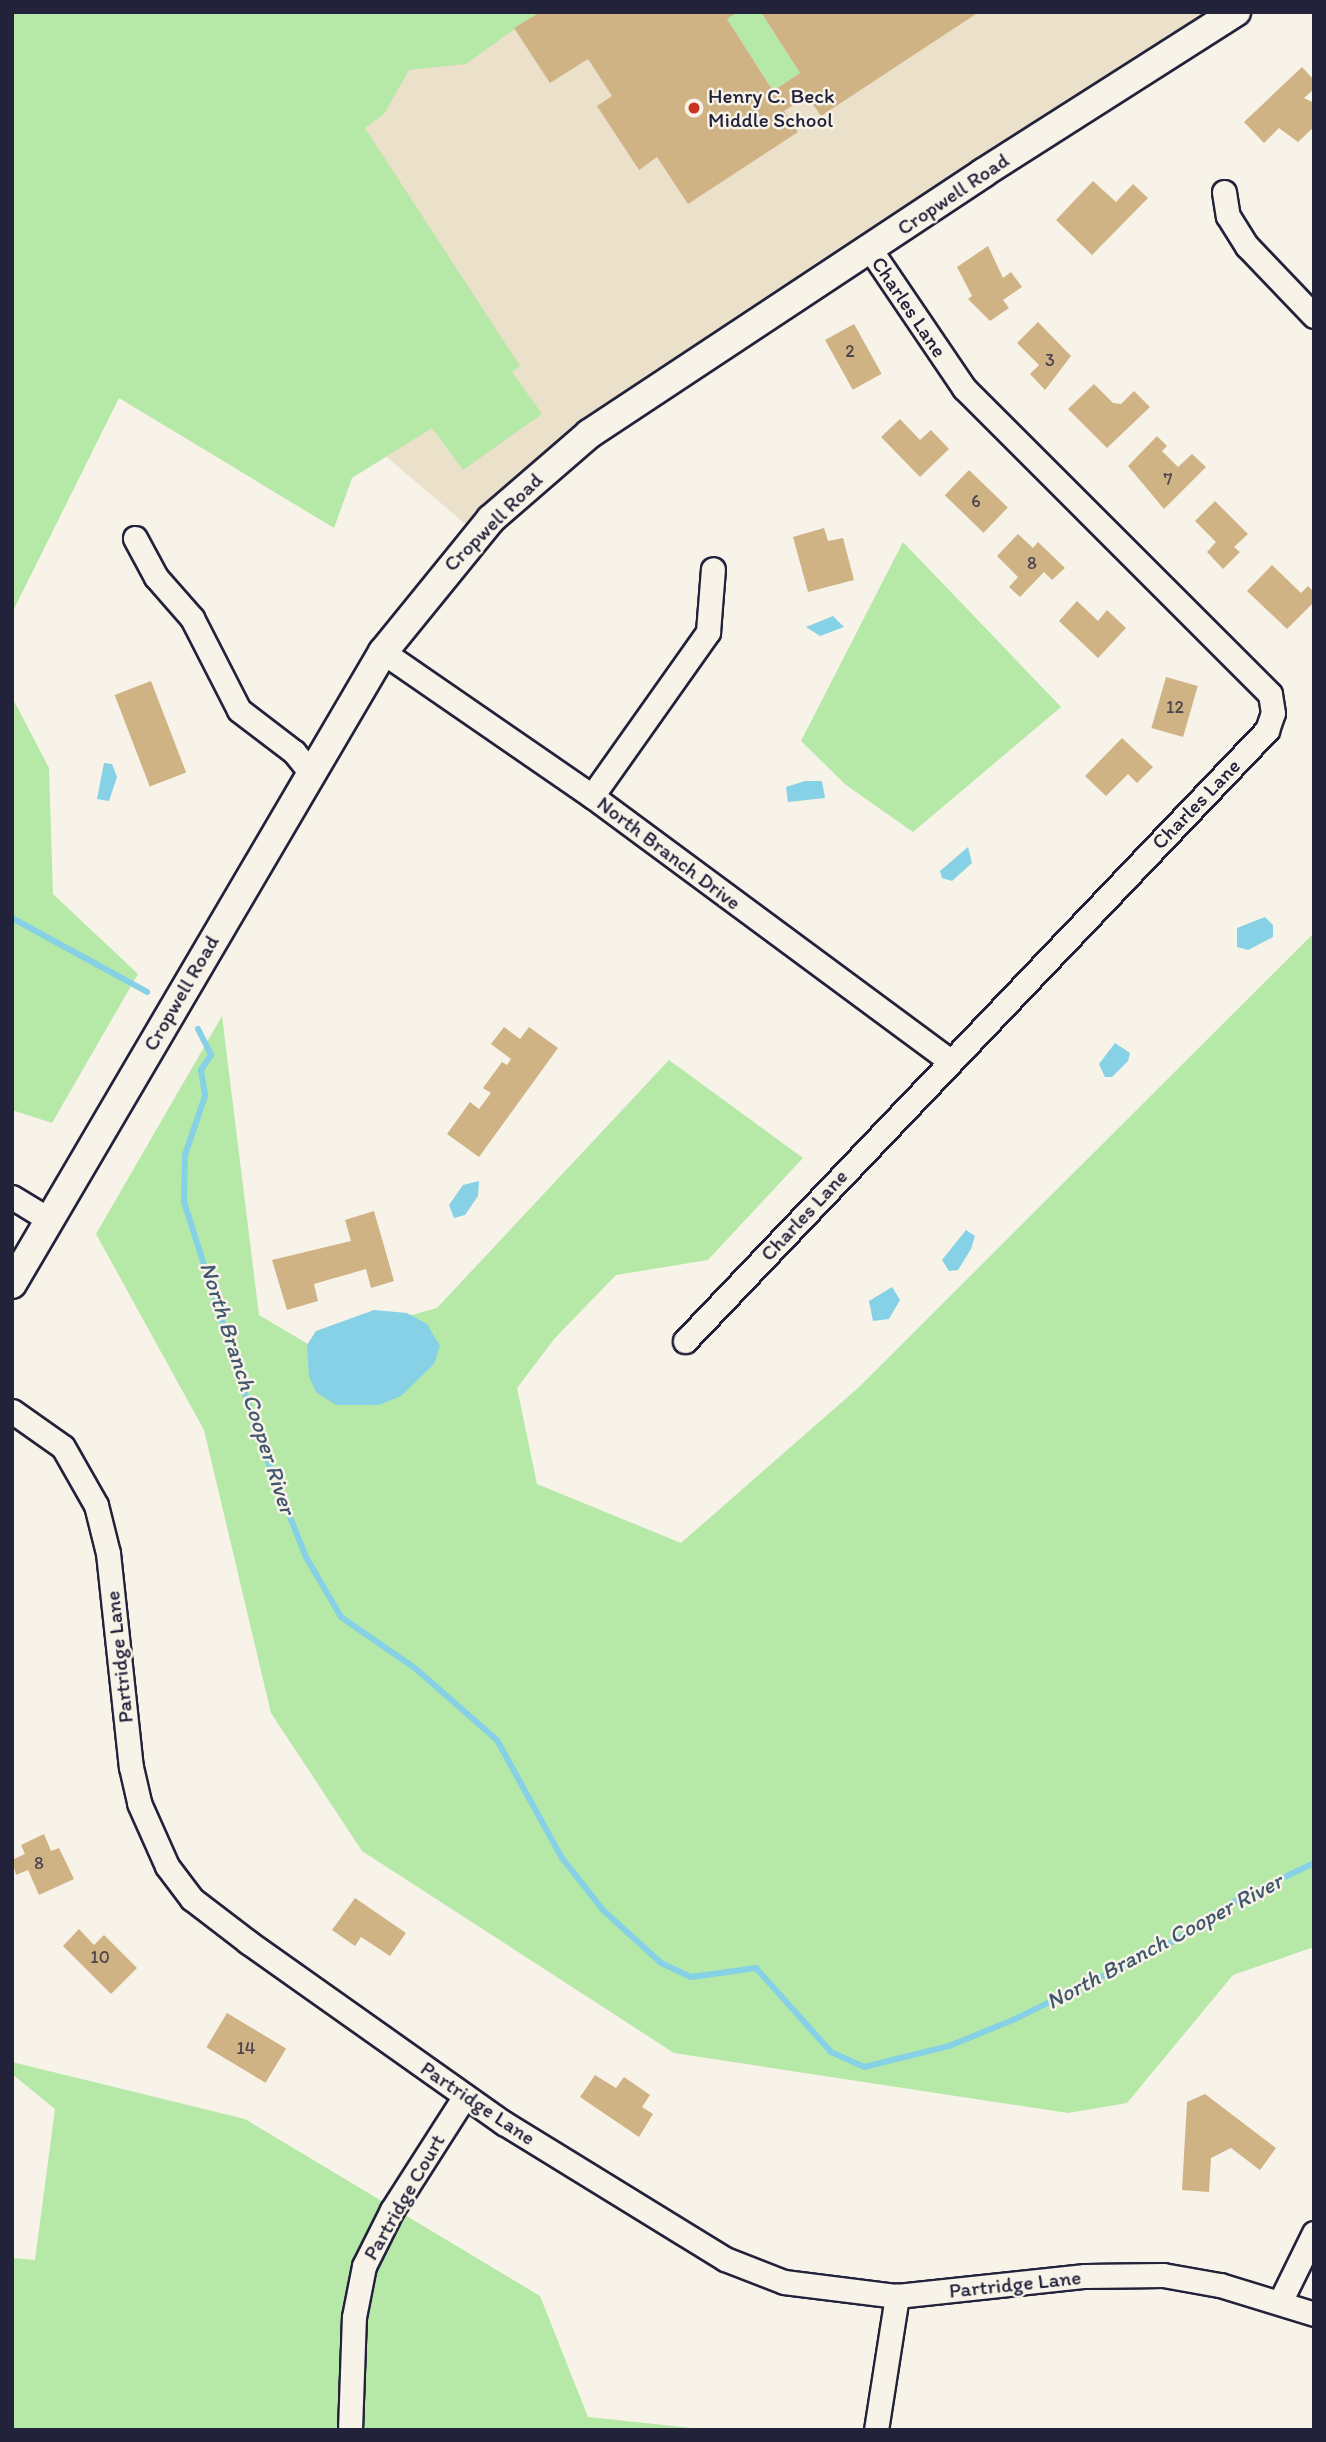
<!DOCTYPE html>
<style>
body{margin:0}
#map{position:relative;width:1326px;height:2442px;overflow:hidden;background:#f7f3e8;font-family:Itim,sans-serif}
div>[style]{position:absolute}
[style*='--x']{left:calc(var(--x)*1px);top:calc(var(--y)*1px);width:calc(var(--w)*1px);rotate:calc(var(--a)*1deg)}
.built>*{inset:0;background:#ebe0ca}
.green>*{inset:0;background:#b6e8a8}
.water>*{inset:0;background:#86d1e6}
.stream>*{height:6px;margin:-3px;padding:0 3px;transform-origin:3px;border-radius:3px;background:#86d1e6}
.building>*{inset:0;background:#d0b385;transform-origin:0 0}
.roads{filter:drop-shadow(2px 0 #22223b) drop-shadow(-2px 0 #22223b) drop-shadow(0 2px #22223b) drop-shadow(0 -2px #22223b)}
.minor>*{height:23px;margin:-11.5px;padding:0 11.5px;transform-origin:11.5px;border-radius:11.5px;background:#f7f3e8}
.tertiary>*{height:28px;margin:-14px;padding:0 14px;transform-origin:14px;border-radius:14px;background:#f7f3e8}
.dots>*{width:19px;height:19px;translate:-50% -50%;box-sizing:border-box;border:4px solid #f7f3e8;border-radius:50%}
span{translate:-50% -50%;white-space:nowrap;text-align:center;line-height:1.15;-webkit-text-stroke:5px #f7f3e8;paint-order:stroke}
.number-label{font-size:18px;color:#4e464e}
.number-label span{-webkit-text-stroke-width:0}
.poi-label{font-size:21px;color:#22223b}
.left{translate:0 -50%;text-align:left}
.street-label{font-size:21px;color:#22223b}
.water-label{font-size:23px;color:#40576e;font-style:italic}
.frame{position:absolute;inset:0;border:14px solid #22223b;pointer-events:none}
</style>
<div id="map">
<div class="built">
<div style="clip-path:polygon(33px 12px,1236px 12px,702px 359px,477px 534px,165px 268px)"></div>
</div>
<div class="green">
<div style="clip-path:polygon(12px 12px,538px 12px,466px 64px,409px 70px,384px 114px,365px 128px,520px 366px,512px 372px,542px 414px,463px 470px,432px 428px,352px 478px,334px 528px,119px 398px,12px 613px)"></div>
<div style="clip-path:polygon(738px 12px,761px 12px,800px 73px,773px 91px,727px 19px)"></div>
<div style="clip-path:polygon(903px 542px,1061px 707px,913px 832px,846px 785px,801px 741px)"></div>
<div style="clip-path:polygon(12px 697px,49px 768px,53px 894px,138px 974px,52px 1123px,12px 1110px)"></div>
<div style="clip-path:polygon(1314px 933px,1314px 1947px,1233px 1975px,1127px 2103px,1068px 2113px,674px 2053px,362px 1851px,271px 1713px,204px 1430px,96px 1234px,222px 1016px,259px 1315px,308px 1344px,437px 1308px,669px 1060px,803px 1158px,708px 1260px,616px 1275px,555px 1338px,517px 1388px,537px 1484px,681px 1543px,858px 1388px)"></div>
<div style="clip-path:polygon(12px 2062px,245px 2119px,540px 2296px,588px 2417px,711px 2430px,12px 2430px,12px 2258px,35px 2260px,55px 2109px,12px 2074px)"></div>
</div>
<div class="water">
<div style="clip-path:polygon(833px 616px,844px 627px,820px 636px,806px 627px)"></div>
<div style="clip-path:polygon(104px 763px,112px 764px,117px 777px,109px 801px,97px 799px)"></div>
<div style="clip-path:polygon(805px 781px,822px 781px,825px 798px,788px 802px,786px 787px)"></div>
<div style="clip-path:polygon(968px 847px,972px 863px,952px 881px,942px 878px,940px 871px)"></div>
<div style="clip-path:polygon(1265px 917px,1273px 925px,1273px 937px,1248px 950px,1237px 947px,1237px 928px)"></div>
<div style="clip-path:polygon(1115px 1043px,1130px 1053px,1128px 1061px,1112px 1077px,1105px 1077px,1099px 1064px)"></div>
<div style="clip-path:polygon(479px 1181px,478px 1196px,465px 1215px,454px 1218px,449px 1205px,463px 1185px)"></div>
<div style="clip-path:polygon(966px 1230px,975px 1236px,971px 1249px,958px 1270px,949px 1271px,942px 1260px)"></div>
<div style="clip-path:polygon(892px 1287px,900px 1300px,889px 1319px,873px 1321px,869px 1301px)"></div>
<div style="clip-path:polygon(374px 1310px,407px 1313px,427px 1324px,440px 1346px,434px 1364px,401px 1396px,379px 1405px,336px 1405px,316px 1392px,309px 1377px,307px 1345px,316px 1331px)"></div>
</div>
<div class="stream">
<div style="--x:12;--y:918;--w:154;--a:28.7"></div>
<div style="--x:198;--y:1029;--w:29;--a:63"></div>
<div style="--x:211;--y:1055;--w:18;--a:124"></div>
<div style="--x:201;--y:1070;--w:26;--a:81"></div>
<div style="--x:205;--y:1096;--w:62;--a:108.7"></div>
<div style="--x:185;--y:1155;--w:47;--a:91.2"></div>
<div style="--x:184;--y:1202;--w:262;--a:72.3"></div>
<div style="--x:264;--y:1452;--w:113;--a:68.2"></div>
<div style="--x:306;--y:1557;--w:69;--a:59.7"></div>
<div style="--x:341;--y:1617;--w:91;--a:34.7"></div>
<div style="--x:416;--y:1669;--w:108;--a:41.2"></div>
<div style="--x:497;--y:1740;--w:135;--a:61.2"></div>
<div style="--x:562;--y:1858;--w:66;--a:51.7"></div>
<div style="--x:603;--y:1910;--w:79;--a:42.4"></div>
<div style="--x:661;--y:1963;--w:33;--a:25"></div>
<div style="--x:691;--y:1977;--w:66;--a:-7.9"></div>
<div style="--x:756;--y:1968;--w:113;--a:48.2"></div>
<div style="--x:831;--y:2052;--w:36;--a:24"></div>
<div style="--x:864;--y:2067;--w:88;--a:-13.9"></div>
<div style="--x:949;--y:2046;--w:69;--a:-22.1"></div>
<div style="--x:1013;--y:2020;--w:177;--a:-26.1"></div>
<div style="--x:1172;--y:1942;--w:75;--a:-33.1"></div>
<div style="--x:1235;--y:1901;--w:88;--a:-25.7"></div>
</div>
<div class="building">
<div style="clip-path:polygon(540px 12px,738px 12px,727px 19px,773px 91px,800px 73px,761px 12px,979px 12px,821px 116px,807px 96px,784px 111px,798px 132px,688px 204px,657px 157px,639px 170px,597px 106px,612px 96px,588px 59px,550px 83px,514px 28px)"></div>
<div style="clip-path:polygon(1302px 67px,1314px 80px,1314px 89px,1304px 98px,1314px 103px,1314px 127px,1298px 142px,1279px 128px,1264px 143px,1244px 122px)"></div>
<div style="clip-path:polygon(1093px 181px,1116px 202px,1133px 184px,1148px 198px,1092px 255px,1056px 220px)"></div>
<div style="clip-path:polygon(988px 246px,1003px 278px,1011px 272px,1022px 287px,1003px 300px,1009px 308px,990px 321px,968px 299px,972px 296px,957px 267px)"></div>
<div style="clip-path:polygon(1038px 322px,1071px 356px,1045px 390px,1030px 374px,1039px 365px,1017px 343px)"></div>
<div style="left:854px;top:324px;width:57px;height:33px;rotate:61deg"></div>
<div style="clip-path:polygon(1094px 384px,1113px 403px,1121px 404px,1134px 391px,1150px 407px,1107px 448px,1068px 409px)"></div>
<div style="clip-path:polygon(900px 419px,920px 440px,931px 430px,949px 449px,920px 477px,881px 437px)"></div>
<div style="clip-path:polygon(1157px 436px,1167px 446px,1162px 451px,1178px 467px,1192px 454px,1206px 467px,1164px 509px,1128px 466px)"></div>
<div style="left:969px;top:470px;width:54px;height:35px;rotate:44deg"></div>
<div style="clip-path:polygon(1215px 501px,1248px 534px,1234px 547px,1240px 552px,1223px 569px,1207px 552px,1216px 542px,1195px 521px)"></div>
<div style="clip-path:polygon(824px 528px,828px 541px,843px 538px,854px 580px,808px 592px,793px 537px)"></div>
<div style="clip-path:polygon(1018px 534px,1033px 548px,1038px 542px,1065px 568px,1052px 580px,1044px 572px,1020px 597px,1009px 587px,1018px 577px,997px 556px)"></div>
<div style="clip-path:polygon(1272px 565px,1301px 593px,1308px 586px,1314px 592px,1314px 602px,1287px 629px,1247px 591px)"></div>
<div style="clip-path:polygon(1077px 601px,1098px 621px,1107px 610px,1126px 628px,1098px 658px,1059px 621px)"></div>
<div style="left:1166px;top:677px;width:33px;height:53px;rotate:16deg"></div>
<div style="left:151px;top:681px;width:98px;height:39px;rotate:69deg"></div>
<div style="clip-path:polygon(1122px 738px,1153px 767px,1137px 783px,1128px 774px,1106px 796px,1085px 776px)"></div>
<div style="clip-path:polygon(504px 1027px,520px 1039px,529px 1027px,558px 1048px,479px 1157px,447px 1134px,470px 1102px,479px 1109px,491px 1093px,483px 1088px,502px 1062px,507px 1065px,511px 1059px,491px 1044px)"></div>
<div style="clip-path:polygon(374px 1211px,394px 1281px,371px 1288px,366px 1269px,314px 1284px,318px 1301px,287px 1310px,272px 1260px,351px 1241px,345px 1220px)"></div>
<div style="clip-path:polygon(44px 1834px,51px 1851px,59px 1848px,74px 1879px,39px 1895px,28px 1870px,16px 1875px,12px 1860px,25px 1854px,21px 1845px)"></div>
<div style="clip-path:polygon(355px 1898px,406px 1933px,390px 1956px,361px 1937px,355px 1946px,332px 1930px)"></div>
<div style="clip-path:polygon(79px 1929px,94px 1945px,104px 1935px,137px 1968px,111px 1994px,63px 1946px)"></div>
<div style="left:227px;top:2013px;width:69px;height:40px;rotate:31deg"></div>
<div style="clip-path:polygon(595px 2075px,616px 2088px,624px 2077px,650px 2095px,642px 2107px,653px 2114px,639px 2137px,580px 2097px)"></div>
<div style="clip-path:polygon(1205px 2094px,1276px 2148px,1260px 2170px,1231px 2148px,1211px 2158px,1209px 2192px,1182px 2190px,1187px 2102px)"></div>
</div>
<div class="roads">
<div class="minor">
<div style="--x:1224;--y:192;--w:24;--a:81"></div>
<div style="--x:1228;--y:216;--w:36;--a:58"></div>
<div style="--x:1247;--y:246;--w:97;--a:46.3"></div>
<div style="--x:135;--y:538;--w:44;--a:61.7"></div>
<div style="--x:156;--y:577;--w:55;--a:48.7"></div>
<div style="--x:192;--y:618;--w:103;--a:62.9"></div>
<div style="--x:239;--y:710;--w:69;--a:37.4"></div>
<div style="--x:294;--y:752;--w:27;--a:51"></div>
<div style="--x:383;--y:652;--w:254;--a:34.6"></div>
<div style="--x:592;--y:796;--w:445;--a:36.5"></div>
<div style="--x:592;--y:796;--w:201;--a:-54.7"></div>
<div style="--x:708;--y:632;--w:63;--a:-85.5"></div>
<div style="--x:12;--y:1197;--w:42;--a:31.4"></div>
<div style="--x:685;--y:1341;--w:844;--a:-46.39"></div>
<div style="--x:1267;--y:730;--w:18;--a:-71"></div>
<div style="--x:1273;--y:713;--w:19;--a:-99"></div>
<div style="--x:1270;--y:694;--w:433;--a:-135"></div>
<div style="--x:964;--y:388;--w:168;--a:-124.1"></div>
<div style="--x:12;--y:1411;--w:62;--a:35.2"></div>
<div style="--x:63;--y:1447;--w:67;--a:60.4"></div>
<div style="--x:96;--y:1505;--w:49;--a:76"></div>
<div style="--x:108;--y:1553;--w:215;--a:83.9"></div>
<div style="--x:131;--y:1767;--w:37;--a:77"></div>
<div style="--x:139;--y:1803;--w:69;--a:66"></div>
<div style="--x:167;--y:1866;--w:41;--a:52.9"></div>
<div style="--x:192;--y:1899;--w:71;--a:37.5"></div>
<div style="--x:248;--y:1942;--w:314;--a:35.3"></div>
<div style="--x:504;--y:2123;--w:259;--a:31.6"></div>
<div style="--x:725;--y:2259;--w:63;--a:21.3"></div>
<div style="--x:784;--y:2282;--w:114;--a:7.1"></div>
<div style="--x:897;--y:2296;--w:189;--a:-6.1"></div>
<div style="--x:1085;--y:2276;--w:78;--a:-0.7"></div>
<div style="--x:1163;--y:2275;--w:58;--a:10"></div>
<div style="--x:1220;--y:2285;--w:98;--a:17.1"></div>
<div style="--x:1280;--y:2302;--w:77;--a:-63.8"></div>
<div style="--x:350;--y:2430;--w:113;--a:-88"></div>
<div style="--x:354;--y:2317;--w:52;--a:-78.9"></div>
<div style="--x:364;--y:2266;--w:63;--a:-63.4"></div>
<div style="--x:392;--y:2210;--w:135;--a:-57.4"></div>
<div style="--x:876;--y:2430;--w:136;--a:-81.1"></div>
</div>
<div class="tertiary">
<div style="--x:12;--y:1284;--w:733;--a:-59.59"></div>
<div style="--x:383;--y:652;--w:171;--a:-50.9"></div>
<div style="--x:491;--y:519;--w:130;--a:-40.9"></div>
<div style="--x:589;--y:434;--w:473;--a:-33.5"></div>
<div style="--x:983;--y:173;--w:300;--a:-32.5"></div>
</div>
</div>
<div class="dots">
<div style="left:694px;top:108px;background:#c8321e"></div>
</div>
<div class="number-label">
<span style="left:850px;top:351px">2</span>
<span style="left:1050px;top:360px">3</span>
<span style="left:1168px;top:479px">7</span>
<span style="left:976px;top:501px">6</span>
<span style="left:1032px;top:563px">8</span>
<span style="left:1175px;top:707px">12</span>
<span style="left:39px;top:1863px">8</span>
<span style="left:100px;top:1957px">10</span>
<span style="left:246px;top:2048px">14</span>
</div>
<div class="poi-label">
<span class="left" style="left:708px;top:108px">Henry C. Beck<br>Middle School</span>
</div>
<div class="street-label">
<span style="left:953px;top:194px;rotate:-34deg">Cropwell Road</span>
<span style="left:909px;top:307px;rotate:56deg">Charles Lane</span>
<span style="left:493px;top:522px;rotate:-45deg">Cropwell Road</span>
<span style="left:1196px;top:804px;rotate:-46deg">Charles Lane</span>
<span style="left:669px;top:853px;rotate:37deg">North Branch Drive</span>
<span style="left:181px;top:993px;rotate:-60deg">Cropwell Road</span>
<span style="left:804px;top:1215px;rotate:-47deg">Charles Lane</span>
<span style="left:119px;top:1657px;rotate:-96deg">Partridge Lane</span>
<span style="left:478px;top:2103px;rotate:34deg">Partridge Lane</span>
<span style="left:404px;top:2197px;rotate:-60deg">Partridge Court</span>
<span style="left:1015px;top:2284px;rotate:-6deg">Partridge Lane</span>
</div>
<div class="water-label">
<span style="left:248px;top:1388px;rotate:72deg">North Branch Cooper River</span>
<span style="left:1164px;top:1941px;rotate:-28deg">North Branch Cooper River</span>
</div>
<div class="frame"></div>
</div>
